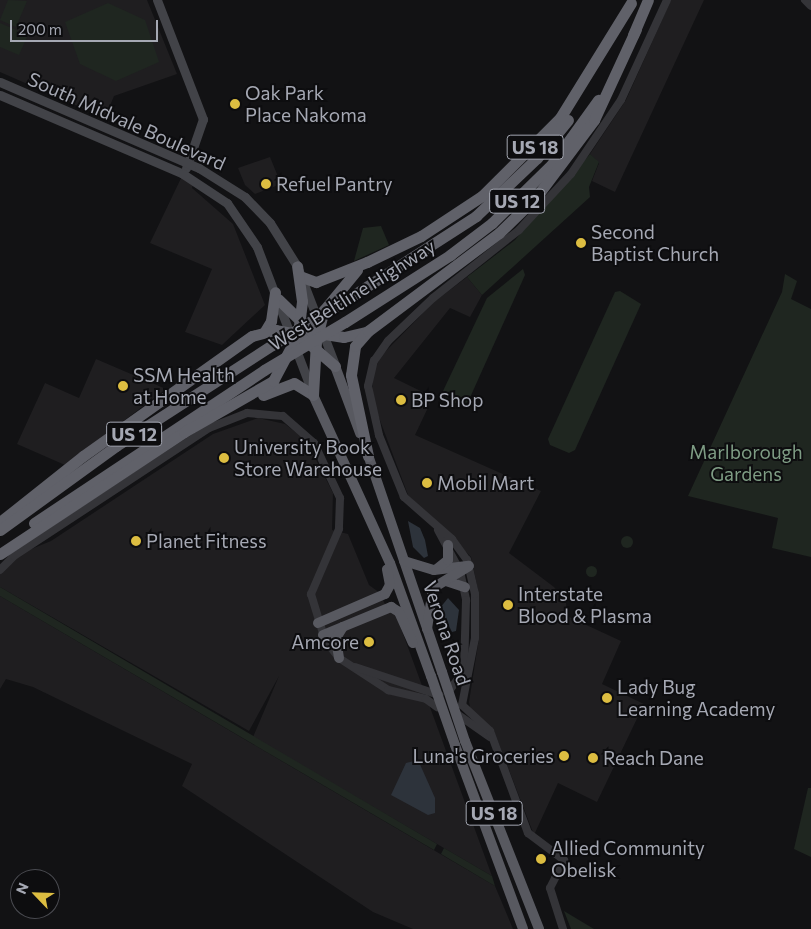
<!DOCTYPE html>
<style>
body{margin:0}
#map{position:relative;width:811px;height:929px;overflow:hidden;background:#121214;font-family:Commissioner,sans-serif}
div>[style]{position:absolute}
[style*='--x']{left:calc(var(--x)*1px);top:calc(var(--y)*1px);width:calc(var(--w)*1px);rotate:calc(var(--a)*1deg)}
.built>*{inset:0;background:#1f1e20}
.green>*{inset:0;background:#1f2620}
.round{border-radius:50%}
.water>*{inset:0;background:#2d333b}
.tertiary>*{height:8px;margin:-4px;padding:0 4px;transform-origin:4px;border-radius:4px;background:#343438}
.secondary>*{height:9px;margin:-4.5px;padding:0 4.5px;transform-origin:4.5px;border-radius:4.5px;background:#424348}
.trunk>*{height:10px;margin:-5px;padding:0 5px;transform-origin:5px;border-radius:5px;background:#585960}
.motorway>*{height:11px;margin:-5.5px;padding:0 5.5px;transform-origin:5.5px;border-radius:5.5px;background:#606169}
.trunk-bridge>*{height:10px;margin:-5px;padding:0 5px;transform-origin:5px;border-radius:5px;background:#585960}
.motorway-bridge>*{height:11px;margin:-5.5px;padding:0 5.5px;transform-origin:5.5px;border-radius:5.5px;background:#606169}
.dots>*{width:14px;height:14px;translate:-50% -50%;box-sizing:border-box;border:2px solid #0d0d0f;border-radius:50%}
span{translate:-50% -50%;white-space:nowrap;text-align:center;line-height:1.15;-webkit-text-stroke:4px #0d0d0f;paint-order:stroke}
.shield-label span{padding:1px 4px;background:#0d0d0f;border:1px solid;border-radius:4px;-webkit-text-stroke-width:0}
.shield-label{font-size:18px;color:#a5a8b3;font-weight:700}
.poi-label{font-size:19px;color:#a5a8b3}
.left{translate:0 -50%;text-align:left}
.right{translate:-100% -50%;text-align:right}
.street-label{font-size:19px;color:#a5a8b3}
.park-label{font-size:19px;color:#7e9c84}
.north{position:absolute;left:10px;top:869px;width:50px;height:50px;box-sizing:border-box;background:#0d0d0f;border:1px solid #4a4b51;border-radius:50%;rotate:294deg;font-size:14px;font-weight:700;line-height:20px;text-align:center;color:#a5a8b3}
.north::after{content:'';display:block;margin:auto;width:18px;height:22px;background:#dcbd41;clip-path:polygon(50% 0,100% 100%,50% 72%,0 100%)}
.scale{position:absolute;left:10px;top:20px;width:148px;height:22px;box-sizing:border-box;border:2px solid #a5a8b3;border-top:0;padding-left:6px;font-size:15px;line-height:18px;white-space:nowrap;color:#a5a8b3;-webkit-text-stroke:4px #0d0d0f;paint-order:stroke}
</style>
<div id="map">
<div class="built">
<div style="clip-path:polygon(0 0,147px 0,177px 74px,114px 96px,105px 118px,0 72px)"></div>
<div style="clip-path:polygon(671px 0,704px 0,615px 192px,592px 181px,599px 163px,590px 154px,626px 100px)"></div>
<div style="clip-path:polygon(270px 157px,281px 184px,255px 194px,245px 185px,238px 168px)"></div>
<div style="clip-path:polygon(183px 174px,195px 180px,192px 188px,233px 224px,265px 305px,222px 345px,185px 332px,212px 269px,150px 243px)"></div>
<div style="clip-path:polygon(467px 277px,482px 295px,470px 317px,450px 308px,394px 378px,433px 397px,415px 435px,541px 491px,509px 553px,554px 587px,566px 603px,567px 616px,621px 641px,602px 684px,644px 704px,597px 802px,558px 783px,534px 835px,494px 731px,471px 711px,469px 702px,479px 638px,479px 595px,471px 557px,408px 495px,372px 399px,373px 373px,381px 356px,434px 302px)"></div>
<div style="clip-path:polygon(96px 359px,166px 389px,65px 465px,17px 444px,45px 383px,79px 398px)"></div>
<div style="clip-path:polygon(258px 418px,285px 424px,306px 440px,333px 493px,332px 530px,348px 534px,369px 585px,380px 593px,387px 609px,395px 612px,492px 876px,253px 737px,279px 676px,249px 731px,0 587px,0 570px,14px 556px,51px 541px,213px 434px)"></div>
<div style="clip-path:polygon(0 596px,495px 886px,513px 929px,413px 929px,373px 912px,182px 786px,192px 764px,33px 687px,6px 679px,0 689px)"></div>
</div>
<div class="green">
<div style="clip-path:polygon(8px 0,27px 1px,16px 27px,0 20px)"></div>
<div style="clip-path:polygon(108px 3px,145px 20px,159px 62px,116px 81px,80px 64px,65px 22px)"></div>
<div style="clip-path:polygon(0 23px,28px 35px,19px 55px,0 47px)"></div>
<div style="clip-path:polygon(590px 154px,599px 162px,589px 187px,590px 197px,482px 295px,467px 277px,515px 240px)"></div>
<div style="clip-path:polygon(381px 226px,389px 245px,354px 261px,363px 228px)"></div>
<div style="clip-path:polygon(523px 269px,525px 275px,468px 402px,460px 405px,446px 399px,443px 391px,487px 298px)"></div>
<div style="clip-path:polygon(785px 274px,797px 281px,791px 299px,811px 309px,811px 557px,772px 548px,778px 518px,688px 496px,782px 292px)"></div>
<div style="clip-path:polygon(620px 291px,641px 304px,575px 450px,569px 453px,550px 445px,548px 439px,615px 292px)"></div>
<div class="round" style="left:621px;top:536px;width:12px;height:12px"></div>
<div class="round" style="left:585.5px;top:565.5px;width:11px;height:11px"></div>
<div style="clip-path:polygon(0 587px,437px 844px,434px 850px,0 596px)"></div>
<div style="clip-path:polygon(808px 788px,811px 788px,811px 857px,794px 849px)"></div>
<div style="clip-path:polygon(444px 848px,492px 876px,495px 886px,441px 854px)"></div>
<div style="clip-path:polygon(564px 911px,594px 929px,571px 929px)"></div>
</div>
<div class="water">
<div style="clip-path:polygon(408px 521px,420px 528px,425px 540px,428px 556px,424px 558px,413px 547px)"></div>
<div style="clip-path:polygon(448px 598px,459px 610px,456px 631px,452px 632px,440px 608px)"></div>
<div style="clip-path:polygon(418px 760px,435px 798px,435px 813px,428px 815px,391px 795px,406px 763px)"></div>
</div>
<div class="tertiary">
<div style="--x:805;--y:0;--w:8;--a:45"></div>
<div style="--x:438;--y:530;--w:47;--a:61.8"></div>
<div style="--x:460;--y:571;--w:30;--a:78"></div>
<div style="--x:466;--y:600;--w:71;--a:91.6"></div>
<div style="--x:464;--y:671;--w:26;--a:127"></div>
<div style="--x:0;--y:570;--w:20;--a:-45"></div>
<div style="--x:14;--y:556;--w:233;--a:-33.3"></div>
<div style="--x:209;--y:428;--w:41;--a:-21.5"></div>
<div style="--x:247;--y:413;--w:36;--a:5"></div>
<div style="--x:283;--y:416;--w:41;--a:41.1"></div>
<div style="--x:314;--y:443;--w:61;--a:64.7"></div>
<div style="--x:340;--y:498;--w:31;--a:92"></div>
<div style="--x:339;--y:529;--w:71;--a:113.3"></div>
<div style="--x:311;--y:594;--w:48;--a:73.1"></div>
<div style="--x:325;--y:640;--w:23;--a:52"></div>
<div style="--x:339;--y:658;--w:59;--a:33.1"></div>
<div style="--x:388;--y:690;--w:39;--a:13"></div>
<div style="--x:426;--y:699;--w:14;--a:36"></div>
<div style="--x:355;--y:667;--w:89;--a:18.4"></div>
<div style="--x:457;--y:714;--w:40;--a:34.9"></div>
<div style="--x:563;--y:929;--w:43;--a:-107.6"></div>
<div style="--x:550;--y:888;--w:31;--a:-63"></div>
<div style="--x:564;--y:860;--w:45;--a:-143.1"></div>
<div style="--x:528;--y:833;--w:109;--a:-110.4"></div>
<div style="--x:490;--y:731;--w:38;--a:-137"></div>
<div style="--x:462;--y:705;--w:68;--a:-79"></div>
<div style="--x:475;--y:638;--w:44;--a:-90"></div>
<div style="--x:475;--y:594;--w:35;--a:-103"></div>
<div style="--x:467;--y:560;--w:26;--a:-126"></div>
<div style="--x:452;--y:539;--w:64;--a:-138.8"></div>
<div style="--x:404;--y:497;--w:67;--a:-112"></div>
<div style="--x:379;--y:435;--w:50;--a:-102.7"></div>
<div style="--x:368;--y:386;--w:26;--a:-77"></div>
<div style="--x:374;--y:361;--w:24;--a:-55"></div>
<div style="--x:388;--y:341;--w:62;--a:-43.7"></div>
<div style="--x:433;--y:298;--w:110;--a:-38.3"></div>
<div style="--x:519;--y:230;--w:76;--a:-47.1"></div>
<div style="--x:571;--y:174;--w:89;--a:-56"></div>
<div style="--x:621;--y:100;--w:110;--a:-65.3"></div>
</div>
<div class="secondary">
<div style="--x:157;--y:0;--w:128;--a:68.9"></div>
<div style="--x:203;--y:119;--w:52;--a:109.1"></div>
<div style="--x:0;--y:82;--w:217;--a:23.4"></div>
<div style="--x:199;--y:168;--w:54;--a:32.2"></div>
<div style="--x:245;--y:197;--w:36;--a:46"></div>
<div style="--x:270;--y:223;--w:51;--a:57.9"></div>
<div style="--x:297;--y:266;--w:106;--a:69"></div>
<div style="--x:0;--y:95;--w:199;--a:23.3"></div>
<div style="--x:183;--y:174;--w:53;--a:33.4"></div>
<div style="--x:227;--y:203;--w:53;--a:55.7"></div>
<div style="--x:257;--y:247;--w:155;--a:69.2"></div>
</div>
<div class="trunk">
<div style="--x:335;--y:366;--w:72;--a:69.5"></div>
<div style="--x:313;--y:395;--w:185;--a:65.4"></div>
<div style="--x:390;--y:563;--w:120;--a:70.1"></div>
<div style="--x:366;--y:449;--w:236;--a:71.2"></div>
<div style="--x:404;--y:561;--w:31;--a:17"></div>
<div style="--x:434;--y:570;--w:35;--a:-7"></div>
<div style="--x:437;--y:569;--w:14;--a:-39"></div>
<div style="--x:448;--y:560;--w:15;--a:-90"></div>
<div style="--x:446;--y:581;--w:20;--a:18"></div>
<div style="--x:318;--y:623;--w:73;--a:-23.4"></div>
<div style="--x:385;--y:594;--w:10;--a:-61"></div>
<div style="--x:390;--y:585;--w:16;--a:-101"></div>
<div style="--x:427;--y:629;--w:41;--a:-81.7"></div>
<div style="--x:433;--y:588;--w:42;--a:-31.4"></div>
<div style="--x:323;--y:635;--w:74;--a:-22.4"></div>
<div style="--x:391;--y:607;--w:9;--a:32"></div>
<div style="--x:399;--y:612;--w:34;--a:66"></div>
<div style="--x:339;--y:658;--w:20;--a:-99"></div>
<div style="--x:336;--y:638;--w:13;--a:-58"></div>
<div style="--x:465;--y:741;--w:202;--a:68.5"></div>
<div style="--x:455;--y:745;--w:196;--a:69.7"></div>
</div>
<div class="motorway">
<div style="--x:633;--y:35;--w:38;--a:-67"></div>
<div style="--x:302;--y:277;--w:15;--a:20"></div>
<div style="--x:316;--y:282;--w:55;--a:-21.4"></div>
<div style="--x:367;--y:262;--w:60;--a:-25.7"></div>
<div style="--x:421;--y:236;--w:73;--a:-33.3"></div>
<div style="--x:482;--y:196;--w:110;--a:-45"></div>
<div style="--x:560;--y:118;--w:135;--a:-58.3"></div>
<div style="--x:352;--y:296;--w:148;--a:-32.8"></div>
<div style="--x:476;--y:216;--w:84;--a:-43.6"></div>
<div style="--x:537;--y:158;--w:49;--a:-50.8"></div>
<div style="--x:278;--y:299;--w:47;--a:44.1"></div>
<div style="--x:312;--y:332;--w:32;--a:9"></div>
<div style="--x:344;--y:337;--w:23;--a:-13"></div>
<div style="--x:345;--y:322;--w:125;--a:-32.5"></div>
<div style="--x:450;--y:255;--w:53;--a:-37.3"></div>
<div style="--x:492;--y:223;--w:84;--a:-44.5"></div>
<div style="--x:552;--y:164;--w:79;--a:-54.3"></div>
<div style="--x:265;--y:331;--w:12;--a:-59"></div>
<div style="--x:271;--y:321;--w:29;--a:-82"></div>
<div style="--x:263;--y:395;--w:33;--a:-21"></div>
<div style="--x:294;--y:383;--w:22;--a:32"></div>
<div style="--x:313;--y:395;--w:54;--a:-86.8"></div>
<div style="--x:316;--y:341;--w:32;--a:-76"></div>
<div style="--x:324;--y:310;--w:52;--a:-50.5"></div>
<div style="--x:368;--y:456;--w:83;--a:-101.9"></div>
<div style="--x:351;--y:375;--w:29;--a:-82"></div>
<div style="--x:355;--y:346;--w:20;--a:-49"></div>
<div style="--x:368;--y:331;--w:164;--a:-36.8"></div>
<div style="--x:499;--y:233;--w:53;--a:-44.2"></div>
<div style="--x:537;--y:196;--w:95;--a:-53.1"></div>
<div style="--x:594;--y:120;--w:100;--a:-65.2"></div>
<div style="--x:0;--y:522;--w:106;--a:-38.5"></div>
<div style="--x:83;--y:456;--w:207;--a:-35.4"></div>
<div style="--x:252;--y:336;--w:24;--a:-15"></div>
<div style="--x:275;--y:330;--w:23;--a:10"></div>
<div style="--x:298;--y:334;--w:49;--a:40.9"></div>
<div style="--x:34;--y:523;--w:276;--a:-33.6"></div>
<div style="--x:0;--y:530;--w:143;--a:-35.9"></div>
<div style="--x:116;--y:446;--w:186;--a:-32.9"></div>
<div style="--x:0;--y:554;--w:221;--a:-33.5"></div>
<div style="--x:184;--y:432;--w:103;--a:-29.8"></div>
<div style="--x:273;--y:381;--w:53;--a:-62"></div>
<div style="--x:298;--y:334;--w:33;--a:-83"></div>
<div style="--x:302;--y:301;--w:35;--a:-98"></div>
</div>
<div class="trunk-bridge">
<div style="--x:442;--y:672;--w:73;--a:71.6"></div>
<div style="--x:431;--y:676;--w:73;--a:70.8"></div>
</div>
<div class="motorway-bridge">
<div style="--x:272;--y:345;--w:94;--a:-31.5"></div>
<div style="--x:264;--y:370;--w:94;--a:-30.7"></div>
</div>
<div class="dots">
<div style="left:235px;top:104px;background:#dcbd41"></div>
<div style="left:266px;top:184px;background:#dcbd41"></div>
<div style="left:581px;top:243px;background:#dcbd41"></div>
<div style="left:123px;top:386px;background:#dcbd41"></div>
<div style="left:401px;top:400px;background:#dcbd41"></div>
<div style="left:224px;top:458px;background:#dcbd41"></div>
<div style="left:427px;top:483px;background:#dcbd41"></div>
<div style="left:136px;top:541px;background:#dcbd41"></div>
<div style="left:508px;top:605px;background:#dcbd41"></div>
<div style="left:369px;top:642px;background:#dcbd41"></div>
<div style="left:607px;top:698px;background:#dcbd41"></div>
<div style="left:564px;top:756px;background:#dcbd41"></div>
<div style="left:593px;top:758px;background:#dcbd41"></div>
<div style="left:541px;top:859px;background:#dcbd41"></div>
</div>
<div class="shield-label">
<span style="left:535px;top:147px">US 18</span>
<span style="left:517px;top:201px">US 12</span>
<span style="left:134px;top:434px">US 12</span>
<span style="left:494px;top:813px">US 18</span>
</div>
<div class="poi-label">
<span class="left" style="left:245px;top:104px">Oak Park<br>Place Nakoma</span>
<span class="left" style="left:276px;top:184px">Refuel Pantry</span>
<span class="left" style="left:591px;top:243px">Second<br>Baptist Church</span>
<span class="left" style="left:133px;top:386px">SSM Health<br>at Home</span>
<span class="left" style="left:411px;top:400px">BP Shop</span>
<span class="left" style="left:234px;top:458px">University Book<br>Store Warehouse</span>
<span class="left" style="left:437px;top:483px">Mobil Mart</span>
<span class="left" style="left:146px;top:541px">Planet Fitness</span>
<span class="left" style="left:518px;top:605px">Interstate<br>Blood &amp; Plasma</span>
<span class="right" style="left:359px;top:642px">Amcore</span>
<span class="left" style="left:617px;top:698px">Lady Bug<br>Learning Academy</span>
<span class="right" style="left:554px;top:756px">Luna's Groceries</span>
<span class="left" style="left:603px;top:758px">Reach Dane</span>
<span class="left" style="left:551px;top:859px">Allied Community<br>Obelisk</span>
</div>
<div class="street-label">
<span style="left:127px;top:121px;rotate:24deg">South Midvale Boulevard</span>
<span style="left:352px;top:295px;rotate:-32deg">West Beltline Highway</span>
<span style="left:447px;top:633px;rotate:71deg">Verona Road</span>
</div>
<div class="park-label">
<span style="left:746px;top:463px">Marlborough<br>Gardens</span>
</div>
<div class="north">N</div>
<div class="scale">200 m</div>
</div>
